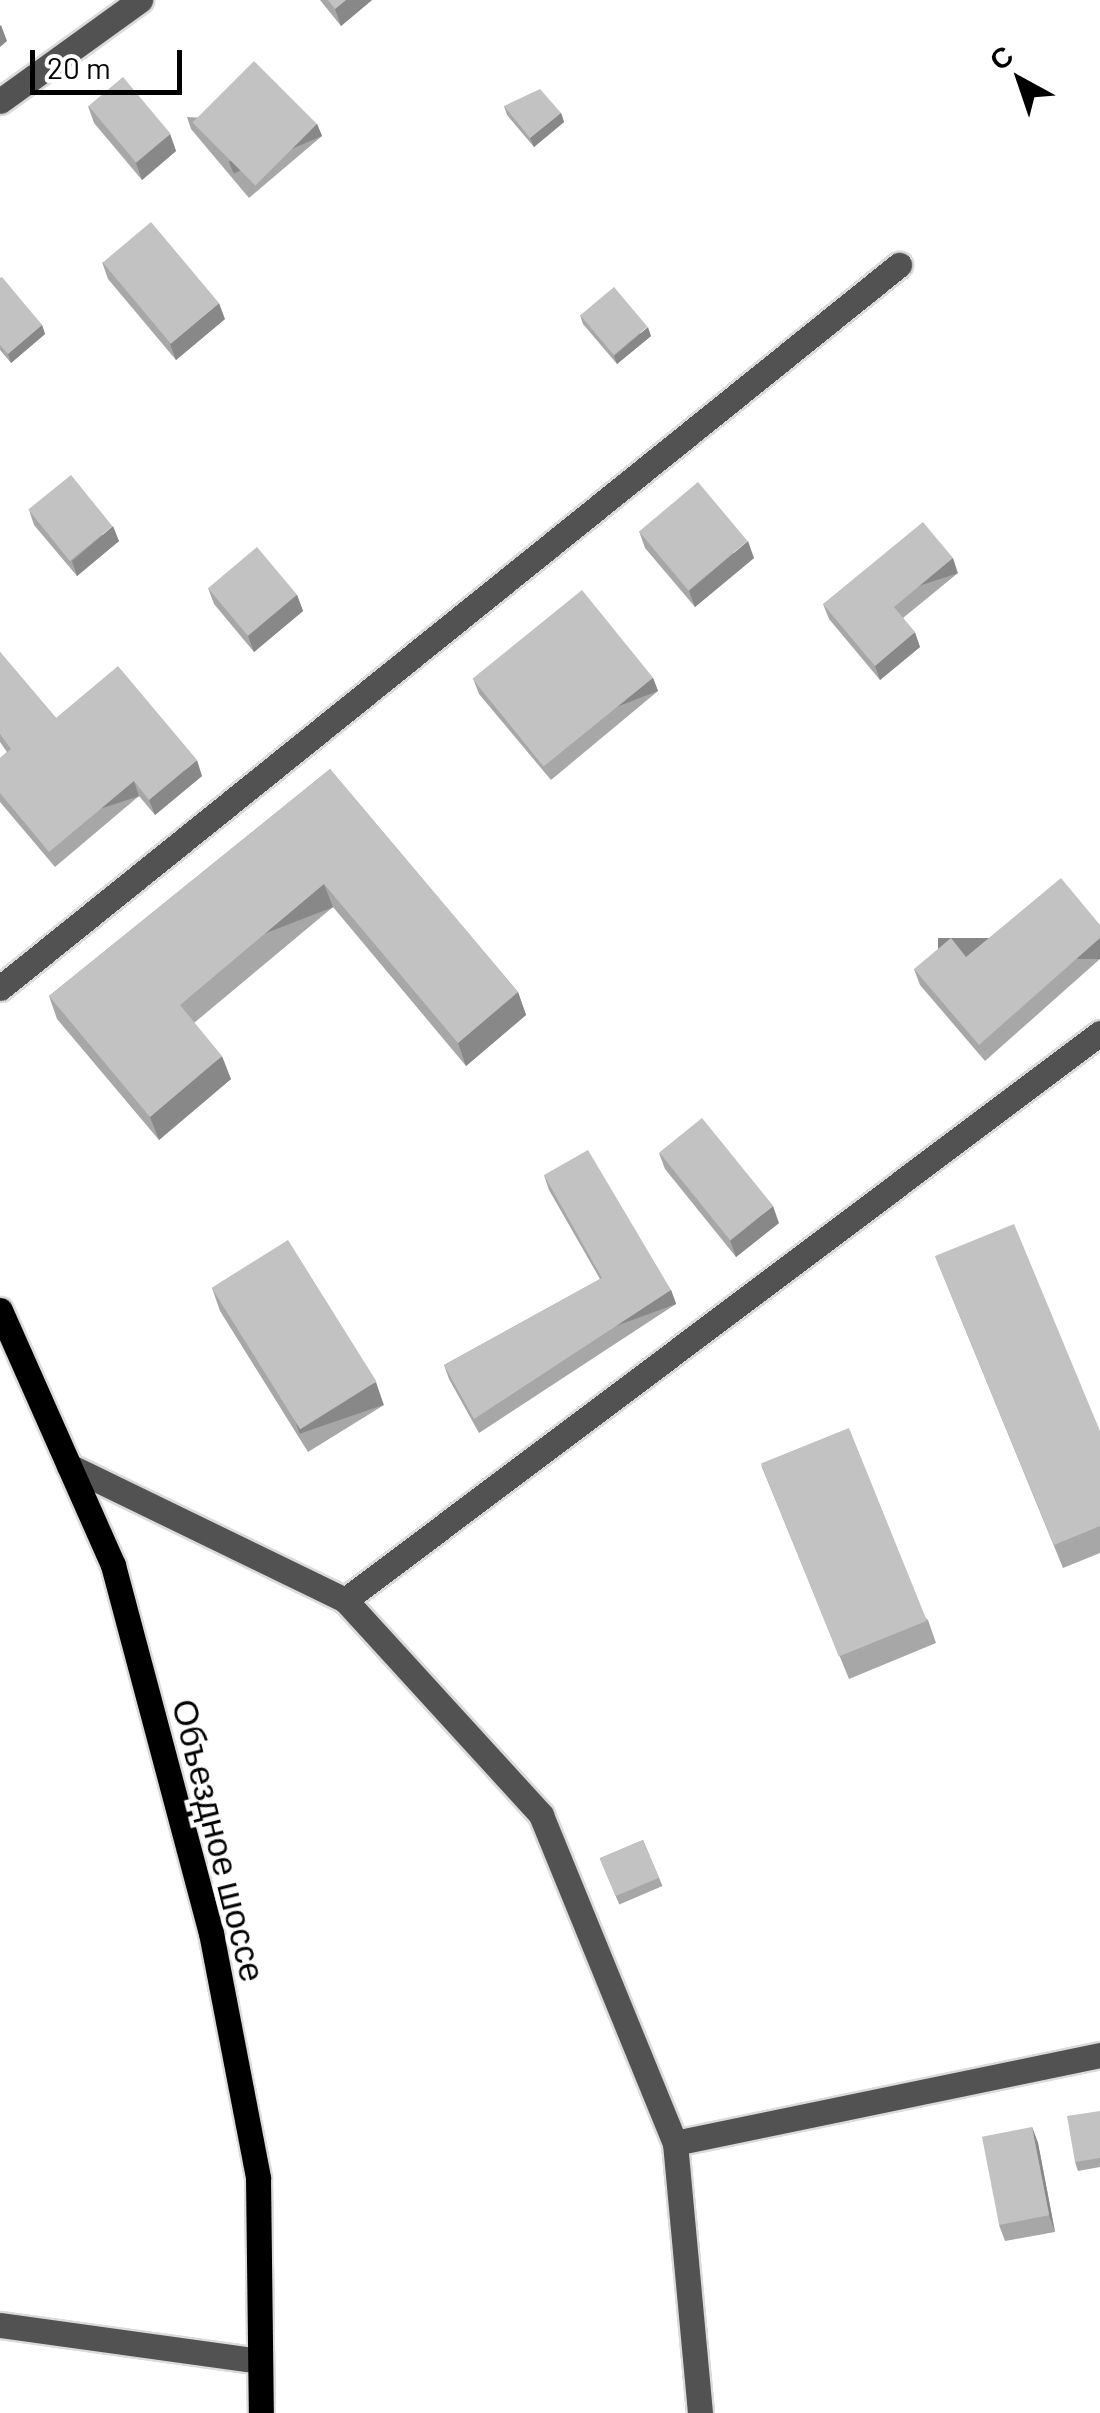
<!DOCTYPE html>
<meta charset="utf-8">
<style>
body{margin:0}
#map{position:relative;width:1100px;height:2413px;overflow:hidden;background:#fff;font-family:Barlow,sans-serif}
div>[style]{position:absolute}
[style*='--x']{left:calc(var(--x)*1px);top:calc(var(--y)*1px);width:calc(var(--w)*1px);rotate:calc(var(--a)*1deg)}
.roads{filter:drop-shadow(2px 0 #dbdbdb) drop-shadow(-2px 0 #dbdbdb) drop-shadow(0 2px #dbdbdb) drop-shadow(0 -2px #dbdbdb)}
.minor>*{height:25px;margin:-12.5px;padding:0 12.5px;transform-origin:12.5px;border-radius:12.5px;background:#525252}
.major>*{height:25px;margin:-12.5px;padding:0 12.5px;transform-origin:12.5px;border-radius:12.5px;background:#000}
.wall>*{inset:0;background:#a7a7a7;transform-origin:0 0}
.shaded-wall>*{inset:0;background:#888;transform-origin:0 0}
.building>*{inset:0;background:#c2c2c2;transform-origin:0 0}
span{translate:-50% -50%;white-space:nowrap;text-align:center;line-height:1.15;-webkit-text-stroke:9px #fff;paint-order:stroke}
.street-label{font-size:35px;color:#000}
.north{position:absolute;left:970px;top:30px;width:100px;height:100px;-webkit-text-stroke:8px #fff;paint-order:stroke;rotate:320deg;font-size:28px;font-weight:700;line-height:40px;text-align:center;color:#000}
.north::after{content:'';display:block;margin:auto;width:35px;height:45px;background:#000;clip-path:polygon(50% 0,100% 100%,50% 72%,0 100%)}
.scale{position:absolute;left:30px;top:50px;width:152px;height:45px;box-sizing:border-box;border:5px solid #000;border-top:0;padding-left:12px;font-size:30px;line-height:35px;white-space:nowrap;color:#000;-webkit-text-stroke:8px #fff;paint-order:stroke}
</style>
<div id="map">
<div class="roads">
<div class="minor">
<div style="--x:0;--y:101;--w:173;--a:-35.8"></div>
<div style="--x:0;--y:988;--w:1154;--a:-38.81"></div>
<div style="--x:69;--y:1466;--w:307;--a:25.9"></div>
<div style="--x:345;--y:1600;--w:944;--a:-36.91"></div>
<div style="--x:345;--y:1600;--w:291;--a:47.6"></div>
<div style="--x:541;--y:1815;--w:354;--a:67.8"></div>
<div style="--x:675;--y:2143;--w:434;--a:-11.7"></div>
<div style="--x:675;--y:2143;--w:271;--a:84.7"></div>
<div style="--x:0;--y:2325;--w:262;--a:7.9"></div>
</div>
<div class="major">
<div style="--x:0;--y:1310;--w:279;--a:66.1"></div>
<div style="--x:113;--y:1565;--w:381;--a:75.1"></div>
<div style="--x:211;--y:1933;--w:249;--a:79.1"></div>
<div style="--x:258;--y:2178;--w:235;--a:89.3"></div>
</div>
</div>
<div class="wall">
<div style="clip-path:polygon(320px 0,372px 0,341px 26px)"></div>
<div style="clip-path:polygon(88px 106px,170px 134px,176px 151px,142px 180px,94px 123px)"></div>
<div style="clip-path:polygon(504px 106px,561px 113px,564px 122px,534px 147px,507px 115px)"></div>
<div style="clip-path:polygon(187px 117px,317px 124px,322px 136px,249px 198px,191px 129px)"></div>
<div style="clip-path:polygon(102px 262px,225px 319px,176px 360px,108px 279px)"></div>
<div style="clip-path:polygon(0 278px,42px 325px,45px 334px,11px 363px,0 350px)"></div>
<div style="clip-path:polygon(580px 315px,651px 336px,617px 364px,583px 324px)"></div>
<div style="clip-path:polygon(29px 510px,119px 541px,77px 576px,34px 525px)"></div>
<div style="clip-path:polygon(639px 531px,754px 558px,695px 607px,645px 548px)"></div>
<div style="clip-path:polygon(958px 573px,903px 618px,920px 647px,880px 680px,829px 619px,823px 604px)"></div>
<div style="clip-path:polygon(208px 588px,297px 595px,303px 611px,254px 652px,214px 604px)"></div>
<div style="clip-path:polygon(0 652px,56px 718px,202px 776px,155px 815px,139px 796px,55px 867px,0 802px,0 758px,7px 752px,0 742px)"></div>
<div style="clip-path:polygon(653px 678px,658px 691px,551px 780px,479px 694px,474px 681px)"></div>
<div style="clip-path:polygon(330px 769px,518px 992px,526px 1015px,466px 1066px,333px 907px,194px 1023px,231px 1079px,159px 1140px,57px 1019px,49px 996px)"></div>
<div style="clip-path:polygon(1100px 925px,1100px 959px,985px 1061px,920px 985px,914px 969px)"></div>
<div style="clip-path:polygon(659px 1153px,779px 1223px,736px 1257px,665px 1169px)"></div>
<div style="clip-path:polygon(544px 1175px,671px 1290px,676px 1304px,479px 1433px,449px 1379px,444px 1365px,600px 1279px,549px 1190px)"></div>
<div style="clip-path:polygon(935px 1256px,1100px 1431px,1100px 1553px,1063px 1568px)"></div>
<div style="clip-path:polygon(212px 1288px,384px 1405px,308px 1452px,220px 1311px)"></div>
<div style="clip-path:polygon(761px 1465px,928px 1620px,936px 1643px,849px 1679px)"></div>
<div style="left:643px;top:1840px;width:50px;height:47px;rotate:67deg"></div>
<div style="clip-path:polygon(1100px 2111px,1100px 2167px,1078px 2171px,1075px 2162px)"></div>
<div style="clip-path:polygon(1032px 2127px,1038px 2143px,1055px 2232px,1005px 2241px,999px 2225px)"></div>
</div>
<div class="shaded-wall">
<div style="clip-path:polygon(346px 0,372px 0,341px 26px,335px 9px)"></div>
<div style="clip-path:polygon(1px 25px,7px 41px,0 47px,0 26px)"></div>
<div style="clip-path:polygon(561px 113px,564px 122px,534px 147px,530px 138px)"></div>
<div style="left:317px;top:124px;width:13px;height:96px;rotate:67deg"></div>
<div style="clip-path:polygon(170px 134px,176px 151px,142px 180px,136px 163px)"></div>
<div style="clip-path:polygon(219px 303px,225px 319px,176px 360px,170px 344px)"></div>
<div style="clip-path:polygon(42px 325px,45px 334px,11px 363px,8px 354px)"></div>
<div style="clip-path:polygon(648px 327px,651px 336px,617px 364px,614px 356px)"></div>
<div style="clip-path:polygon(113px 526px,119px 541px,77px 576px,72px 561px)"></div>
<div style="clip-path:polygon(748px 541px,754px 558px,695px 607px,689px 591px)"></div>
<div style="left:953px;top:558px;width:16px;height:77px;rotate:72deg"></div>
<div style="clip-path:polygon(297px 595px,303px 611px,254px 652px,248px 636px)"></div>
<div style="clip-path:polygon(915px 632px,920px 647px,880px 680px,875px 666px)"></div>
<div style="left:653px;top:678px;width:14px;height:138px;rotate:69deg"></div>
<div style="clip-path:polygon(197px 760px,202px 776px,155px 815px,149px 800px)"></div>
<div style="left:134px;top:781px;width:16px;height:111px;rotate:72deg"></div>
<div style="left:324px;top:884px;width:25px;height:188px;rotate:69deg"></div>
<div style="left:1100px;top:938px;width:21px;height:162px;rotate:90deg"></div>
<div style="clip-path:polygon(518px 992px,526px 1015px,466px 1066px,458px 1043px)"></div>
<div style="clip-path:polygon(222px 1056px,231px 1079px,159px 1140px,150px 1117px)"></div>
<div style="clip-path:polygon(773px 1206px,779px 1223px,736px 1257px,730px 1240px)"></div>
<div style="left:671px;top:1290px;width:15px;height:235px;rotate:70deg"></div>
<div style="left:376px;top:1382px;width:24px;height:89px;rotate:71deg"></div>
<div style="clip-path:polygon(1032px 2127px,1038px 2143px,1055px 2232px,1049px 2215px)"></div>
</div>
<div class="building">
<div style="clip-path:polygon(328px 0,346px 0,335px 9px)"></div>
<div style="left:254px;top:61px;width:89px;height:87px;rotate:45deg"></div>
<div style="left:123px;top:77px;width:74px;height:45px;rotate:50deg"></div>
<div style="clip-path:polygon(540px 89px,561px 113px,530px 138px,504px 106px)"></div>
<div style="left:151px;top:222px;width:106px;height:63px;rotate:50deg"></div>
<div style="clip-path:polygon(2px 277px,42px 325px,8px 354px,0 345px,0 278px)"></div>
<div style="left:614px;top:287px;width:52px;height:44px;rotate:50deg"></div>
<div style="left:71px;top:475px;width:66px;height:55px;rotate:51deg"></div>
<div style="left:698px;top:482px;width:77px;height:77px;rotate:50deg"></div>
<div style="clip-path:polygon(923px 522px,953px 558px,894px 607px,915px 632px,875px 666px,823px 604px)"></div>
<div style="left:257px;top:547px;width:62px;height:64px;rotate:50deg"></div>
<div style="left:582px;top:590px;width:113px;height:141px;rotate:51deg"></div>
<div style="clip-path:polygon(0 652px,56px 718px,118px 666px,197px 760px,149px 800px,134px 781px,49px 852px,0 793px,0 758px,11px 749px,0 734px)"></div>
<div style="clip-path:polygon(330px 769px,518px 992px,458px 1043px,324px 884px,180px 1005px,222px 1056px,150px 1117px,49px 996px)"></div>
<div style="clip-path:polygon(1061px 878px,1100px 925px,1100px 938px,979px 1045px,914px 969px,951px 938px,966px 957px)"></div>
<div style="left:702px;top:1118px;width:113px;height:55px;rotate:51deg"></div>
<div style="clip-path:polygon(588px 1150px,671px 1290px,474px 1419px,444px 1365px,602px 1278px,544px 1175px)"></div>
<div style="clip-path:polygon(1014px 1224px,1100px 1431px,1100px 1526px,1054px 1545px,935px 1256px)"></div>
<div style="left:288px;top:1240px;width:167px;height:90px;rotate:58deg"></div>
<div style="left:849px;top:1428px;width:208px;height:95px;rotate:68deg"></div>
<div style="left:643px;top:1840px;width:41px;height:47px;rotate:67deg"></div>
<div style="clip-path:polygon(1100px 2111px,1100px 2158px,1075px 2162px,1067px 2116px)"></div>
<div style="left:1032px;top:2127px;width:90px;height:51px;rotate:79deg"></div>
</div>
<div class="street-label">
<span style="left:220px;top:1840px;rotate:76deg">Объездное шоссе</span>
</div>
<div class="north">С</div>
<div class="scale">20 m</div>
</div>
